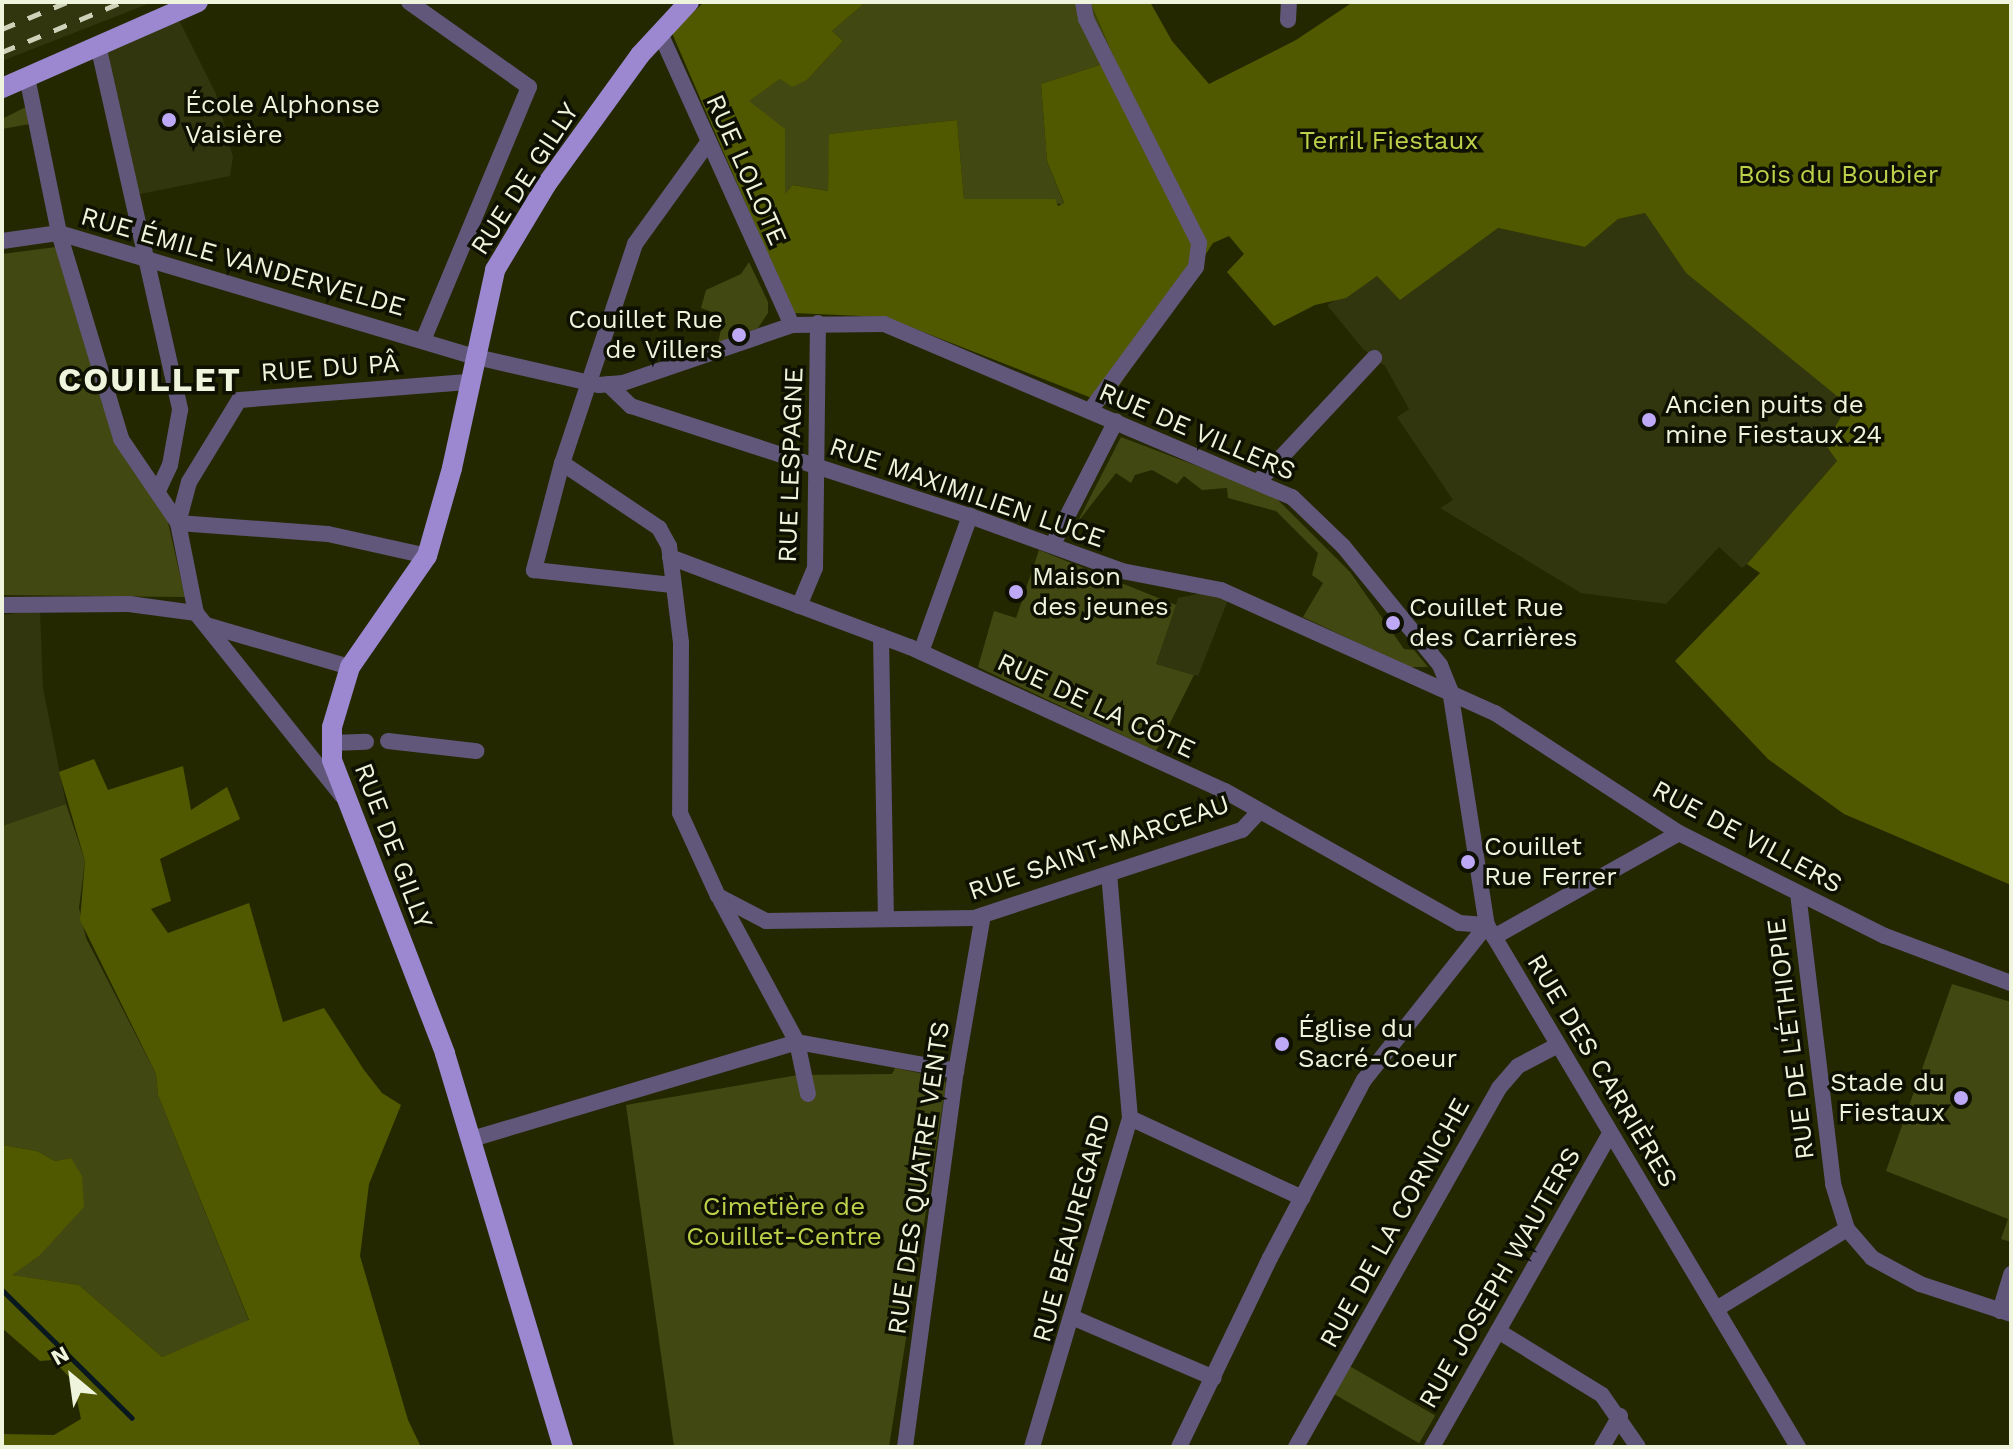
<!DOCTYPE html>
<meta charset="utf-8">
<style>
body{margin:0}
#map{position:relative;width:2013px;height:1449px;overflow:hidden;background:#242800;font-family:"Work Sans",sans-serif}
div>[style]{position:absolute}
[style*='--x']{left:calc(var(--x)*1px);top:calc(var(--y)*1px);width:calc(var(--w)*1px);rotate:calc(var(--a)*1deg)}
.built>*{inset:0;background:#31360f}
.green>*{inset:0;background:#414811;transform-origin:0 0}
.forest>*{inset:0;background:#515900}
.stream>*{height:5px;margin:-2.5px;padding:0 2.5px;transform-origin:2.5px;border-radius:2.5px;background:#09171f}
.minor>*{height:16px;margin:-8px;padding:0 8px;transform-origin:8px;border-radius:8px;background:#60577a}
.major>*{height:20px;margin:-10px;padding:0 10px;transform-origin:10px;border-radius:10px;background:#9b88d0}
.rail>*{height:5px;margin-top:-2.5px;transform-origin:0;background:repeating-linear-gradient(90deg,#ced2b8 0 14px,transparent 0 28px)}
.dots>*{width:22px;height:22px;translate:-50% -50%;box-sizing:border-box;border:4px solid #0e1002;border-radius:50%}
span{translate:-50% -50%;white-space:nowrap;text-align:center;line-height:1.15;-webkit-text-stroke:7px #0e1002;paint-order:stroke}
.poi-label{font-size:26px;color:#eff4dc}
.left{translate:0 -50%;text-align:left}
.right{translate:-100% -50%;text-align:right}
.park-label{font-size:26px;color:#bfd04a}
.street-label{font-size:26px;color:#eff4dc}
.district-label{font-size:34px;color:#eff4dc;font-weight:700;letter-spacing:2px}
.frame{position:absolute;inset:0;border:4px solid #eff4dc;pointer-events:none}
.north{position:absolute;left:32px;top:1337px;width:80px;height:80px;-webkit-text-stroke:6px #0e1002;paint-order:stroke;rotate:331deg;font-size:22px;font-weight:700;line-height:32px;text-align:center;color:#eff4dc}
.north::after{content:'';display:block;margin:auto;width:28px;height:36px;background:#eff4dc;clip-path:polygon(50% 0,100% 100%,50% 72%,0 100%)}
</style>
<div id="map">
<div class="built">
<div style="clip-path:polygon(2px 2px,153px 2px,2px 61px)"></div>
<div style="clip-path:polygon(162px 22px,180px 22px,216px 94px,233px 157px,230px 176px,140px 194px,130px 186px,107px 49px)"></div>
<div style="clip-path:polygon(1645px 213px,1686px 273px,1849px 405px,1825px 444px,1837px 461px,1747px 564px,1742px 568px,1719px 547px,1666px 604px,1581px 593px,1440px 508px,1453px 500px,1397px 417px,1409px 409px,1385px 366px,1363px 349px,1327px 305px,1377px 276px,1400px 299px,1498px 228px,1585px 247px,1618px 219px)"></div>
<div style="clip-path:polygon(1203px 593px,1228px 600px,1198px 676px,1156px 664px,1178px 598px)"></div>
<div style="clip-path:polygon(40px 610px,43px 688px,66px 804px,2px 826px,2px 615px)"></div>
</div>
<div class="green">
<div style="clip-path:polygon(866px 2px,1090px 3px,1115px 60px,1041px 84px,1047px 161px,1064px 204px,964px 199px,957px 120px,830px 134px,828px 191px,794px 185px,789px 196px,785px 194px,784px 130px,748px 101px,780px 79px,807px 80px,843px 41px,832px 31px)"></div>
<div style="clip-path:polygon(26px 107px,30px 124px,2px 129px,2px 119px)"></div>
<div style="clip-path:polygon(56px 247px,119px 444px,167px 518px,185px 597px,2px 595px,2px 254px)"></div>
<div style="clip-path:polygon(749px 262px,768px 302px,768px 313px,758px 328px,718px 343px,724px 316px,701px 308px,706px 290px,741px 274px)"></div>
<div style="clip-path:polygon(1121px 437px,1273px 495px,1350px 572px,1404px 649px,1414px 650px,1428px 667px,1409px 667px,1303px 617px,1323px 583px,1312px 575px,1318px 553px,1276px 511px,1228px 498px,1227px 488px,1202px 490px,1184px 476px,1177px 484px,1152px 470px,1135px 475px,1131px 483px,1116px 473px,1077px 523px)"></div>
<div style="clip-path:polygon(1039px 550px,1176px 605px,1156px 664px,1194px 675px,1156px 751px,978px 667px,994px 611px,1016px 618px)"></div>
<div style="clip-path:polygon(66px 804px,85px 861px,79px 908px,86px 938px,156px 1074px,158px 1095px,249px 1321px,162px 1357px,79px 1285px,11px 1275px,39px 1256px,71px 1158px,55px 1161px,37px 1151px,2px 1145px,2px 826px)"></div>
<div style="clip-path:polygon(1952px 984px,2011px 1002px,2011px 1242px,2001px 1239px,2008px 1219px,1886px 1171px)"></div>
<div style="clip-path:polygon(895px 1068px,943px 1078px,946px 1084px,889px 1447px,674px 1447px,626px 1105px,798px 1075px,892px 1074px)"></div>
<div style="left:1346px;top:1364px;width:103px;height:32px;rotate:30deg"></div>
</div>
<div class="forest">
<div style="clip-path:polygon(704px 2px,866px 2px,832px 31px,843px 41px,807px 80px,792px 87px,780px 79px,749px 101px,785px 129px,785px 194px,793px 185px,828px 191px,829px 134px,957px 120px,964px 199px,1055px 199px,1058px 206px,1064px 203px,1047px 161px,1041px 84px,1115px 60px,1090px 2px,1150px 2px,1172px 41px,1209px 84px,1296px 40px,1353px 2px,2011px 2px,2011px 885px,1844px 814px,1768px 759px,1675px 661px,1760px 573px,1747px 564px,1837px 461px,1825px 444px,1848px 405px,1686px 273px,1645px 213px,1618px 219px,1585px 247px,1498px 228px,1400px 300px,1377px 276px,1346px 298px,1315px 305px,1274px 326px,1227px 272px,1244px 254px,1229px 236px,1213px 243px,1107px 404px,885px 317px,793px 313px,672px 33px)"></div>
<div style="clip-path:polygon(94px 759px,108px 790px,183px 766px,191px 810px,227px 787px,240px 819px,160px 859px,171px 901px,151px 909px,168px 933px,249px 903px,283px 1022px,324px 1008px,364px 1070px,382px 1093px,401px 1105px,369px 1184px,360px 1256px,408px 1420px,421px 1447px,2px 1447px,2px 1434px,54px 1435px,81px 1419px,73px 1381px,53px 1360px,40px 1361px,2px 1328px,2px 1145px,37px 1151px,55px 1161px,71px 1158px,82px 1176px,84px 1207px,39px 1256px,12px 1275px,79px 1285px,162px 1357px,249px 1320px,158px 1095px,156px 1074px,80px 920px,85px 861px,59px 772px)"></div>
</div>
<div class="stream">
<div style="--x:2;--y:1290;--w:182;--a:44.6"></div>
</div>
<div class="minor">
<div style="--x:409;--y:2;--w:147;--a:35.3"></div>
<div style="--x:529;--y:87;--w:274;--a:112.7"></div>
<div style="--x:1083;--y:2;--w:17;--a:80"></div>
<div style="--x:1086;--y:19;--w:251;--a:63.2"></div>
<div style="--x:1199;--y:243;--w:24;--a:97"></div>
<div style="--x:1196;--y:267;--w:179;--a:126.4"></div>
<div style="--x:1288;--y:20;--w:18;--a:-87"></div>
<div style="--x:660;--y:33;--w:320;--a:65.7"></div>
<div style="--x:98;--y:45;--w:374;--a:77.3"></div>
<div style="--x:180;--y:410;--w:56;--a:100.3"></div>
<div style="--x:170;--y:465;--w:26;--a:115"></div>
<div style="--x:27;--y:77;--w:159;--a:78.4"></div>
<div style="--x:59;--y:233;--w:215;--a:73.2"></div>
<div style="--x:121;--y:439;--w:102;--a:55.8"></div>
<div style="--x:178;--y:523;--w:92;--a:78.7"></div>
<div style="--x:196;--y:613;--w:234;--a:51.4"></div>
<div style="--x:707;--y:144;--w:123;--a:125.8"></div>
<div style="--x:635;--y:244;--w:231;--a:108.4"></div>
<div style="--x:562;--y:463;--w:117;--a:33.8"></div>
<div style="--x:659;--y:528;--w:21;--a:61"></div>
<div style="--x:669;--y:546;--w:98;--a:82.9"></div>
<div style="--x:681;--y:643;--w:170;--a:90.3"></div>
<div style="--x:680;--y:813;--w:91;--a:65.4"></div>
<div style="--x:718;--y:896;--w:54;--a:27.5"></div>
<div style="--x:766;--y:921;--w:208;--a:-0.8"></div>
<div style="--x:974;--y:918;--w:282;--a:-18.2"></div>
<div style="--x:1242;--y:830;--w:23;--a:-47"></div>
<div style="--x:2;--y:241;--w:58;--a:-8"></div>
<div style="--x:59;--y:233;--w:431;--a:16.6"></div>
<div style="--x:472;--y:356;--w:130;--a:12.9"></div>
<div style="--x:599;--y:385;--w:24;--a:-5"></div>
<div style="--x:623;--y:383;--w:179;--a:-18.9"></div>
<div style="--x:792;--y:325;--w:92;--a:-0.6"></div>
<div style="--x:884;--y:324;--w:443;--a:23"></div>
<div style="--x:1292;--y:497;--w:71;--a:43.9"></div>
<div style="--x:1343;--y:546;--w:154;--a:50.8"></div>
<div style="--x:1440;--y:665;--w:27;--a:68"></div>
<div style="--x:1450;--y:690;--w:238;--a:81.1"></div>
<div style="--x:1487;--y:925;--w:608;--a:59.21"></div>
<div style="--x:608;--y:384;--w:32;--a:44"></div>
<div style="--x:631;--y:406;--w:356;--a:18"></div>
<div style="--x:970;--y:516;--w:162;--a:19.9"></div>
<div style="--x:1122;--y:571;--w:101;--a:10.9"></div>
<div style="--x:1221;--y:590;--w:300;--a:24.2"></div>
<div style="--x:1495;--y:713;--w:220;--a:33.1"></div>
<div style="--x:1679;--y:833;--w:230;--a:26.6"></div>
<div style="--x:1885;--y:936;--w:134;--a:20.5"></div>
<div style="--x:562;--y:463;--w:111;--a:104.7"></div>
<div style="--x:534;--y:570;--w:139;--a:6.2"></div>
<div style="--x:1258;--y:482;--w:170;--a:-46.9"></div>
<div style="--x:178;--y:523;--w:42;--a:-75"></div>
<div style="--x:189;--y:482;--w:96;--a:-58.6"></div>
<div style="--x:239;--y:400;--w:229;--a:-4.5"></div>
<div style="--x:178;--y:523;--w:150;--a:4.2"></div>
<div style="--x:328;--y:534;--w:101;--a:12.5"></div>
<div style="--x:1053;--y:544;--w:138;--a:-62.9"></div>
<div style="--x:670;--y:557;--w:256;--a:20.6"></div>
<div style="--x:910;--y:647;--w:346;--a:24.6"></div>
<div style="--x:1225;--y:791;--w:269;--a:29.4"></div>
<div style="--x:1459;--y:923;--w:28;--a:4"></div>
<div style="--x:2;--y:605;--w:127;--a:-0.5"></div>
<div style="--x:129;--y:604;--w:68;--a:7.7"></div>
<div style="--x:799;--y:606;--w:41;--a:-67.2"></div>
<div style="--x:815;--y:568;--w:245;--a:-89.3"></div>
<div style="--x:206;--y:625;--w:150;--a:16.3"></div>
<div style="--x:881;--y:636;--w:281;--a:89"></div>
<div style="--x:921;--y:652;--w:145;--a:-70.2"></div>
<div style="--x:388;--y:741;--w:89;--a:6.5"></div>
<div style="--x:332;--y:743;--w:34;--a:-2"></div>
<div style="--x:1798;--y:893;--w:293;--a:83.1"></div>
<div style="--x:1833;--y:1184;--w:47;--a:72.7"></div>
<div style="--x:1847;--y:1229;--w:38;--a:49"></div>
<div style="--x:1872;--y:1258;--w:55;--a:28.4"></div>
<div style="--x:1920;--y:1284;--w:96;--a:18.2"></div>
<div style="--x:721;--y:901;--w:160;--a:61.7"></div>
<div style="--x:797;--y:1042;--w:53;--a:78.1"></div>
<div style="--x:1494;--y:937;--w:212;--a:-29.3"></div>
<div style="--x:1130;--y:1118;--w:190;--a:24.9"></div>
<div style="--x:472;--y:1139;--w:339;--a:-16.6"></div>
<div style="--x:797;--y:1042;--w:162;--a:10.3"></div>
<div style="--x:1718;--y:1308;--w:151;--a:-31.5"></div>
<div style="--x:2000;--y:1311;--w:39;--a:-73"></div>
<div style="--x:1074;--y:1318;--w:152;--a:23.2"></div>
<div style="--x:1498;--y:1331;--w:122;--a:31.6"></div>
<div style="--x:1602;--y:1395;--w:63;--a:55.3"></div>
<div style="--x:905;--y:1447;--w:379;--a:-82.3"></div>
<div style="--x:956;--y:1071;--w:158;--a:-80.2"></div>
<div style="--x:1032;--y:1447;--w:343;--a:-73.4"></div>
<div style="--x:1130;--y:1118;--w:245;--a:-94.9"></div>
<div style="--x:1179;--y:1447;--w:210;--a:-64.3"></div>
<div style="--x:1270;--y:1258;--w:201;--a:-62.2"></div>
<div style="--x:1364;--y:1080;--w:198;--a:-51.6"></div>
<div style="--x:1296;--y:1447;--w:412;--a:-60.5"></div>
<div style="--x:1499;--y:1088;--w:29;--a:-49"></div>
<div style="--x:1518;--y:1066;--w:45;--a:-27.7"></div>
<div style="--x:1432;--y:1447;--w:360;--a:-60.4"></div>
<div style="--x:1602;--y:1447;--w:36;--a:-60"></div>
</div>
<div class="major">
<div style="--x:2;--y:88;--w:214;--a:-23.7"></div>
<div style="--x:563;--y:1447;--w:411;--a:-106.7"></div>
<div style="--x:445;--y:1053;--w:314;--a:-111.1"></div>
<div style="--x:332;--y:760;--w:33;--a:-90"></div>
<div style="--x:332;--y:727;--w:63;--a:-73.3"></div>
<div style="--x:350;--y:667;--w:135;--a:-55.3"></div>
<div style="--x:427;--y:556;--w:91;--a:-74.1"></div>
<div style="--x:452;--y:468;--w:203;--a:-77.7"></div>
<div style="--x:495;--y:270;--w:99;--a:-59"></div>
<div style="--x:546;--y:185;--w:160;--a:-54.1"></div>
<div style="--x:640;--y:55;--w:72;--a:-47.2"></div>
</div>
<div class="rail">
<div style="--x:2;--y:29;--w:70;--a:-22.6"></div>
<div style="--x:2;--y:52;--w:130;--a:-22.6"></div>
</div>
<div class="dots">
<div style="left:169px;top:120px;background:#bda9f5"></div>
<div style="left:739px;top:335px;background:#bda9f5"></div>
<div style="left:1649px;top:420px;background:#bda9f5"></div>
<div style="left:1016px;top:592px;background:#bda9f5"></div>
<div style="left:1393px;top:623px;background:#bda9f5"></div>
<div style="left:1468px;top:862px;background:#bda9f5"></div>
<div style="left:1282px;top:1044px;background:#bda9f5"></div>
<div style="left:1961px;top:1098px;background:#bda9f5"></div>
</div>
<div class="poi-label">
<span class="left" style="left:185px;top:120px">École Alphonse<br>Vaisière</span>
<span class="right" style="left:723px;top:335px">Couillet Rue<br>de Villers</span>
<span class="left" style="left:1665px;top:420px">Ancien puits de<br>mine Fiestaux 24</span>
<span class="left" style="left:1032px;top:592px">Maison<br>des jeunes</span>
<span class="left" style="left:1409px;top:623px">Couillet Rue<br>des Carrières</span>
<span class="left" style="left:1484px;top:862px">Couillet<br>Rue Ferrer</span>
<span class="left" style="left:1298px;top:1044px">Église du<br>Sacré-Coeur</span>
<span class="right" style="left:1945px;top:1098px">Stade du<br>Fiestaux</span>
</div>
<div class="park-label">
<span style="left:1389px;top:141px">Terril Fiestaux</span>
<span style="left:1838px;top:175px">Bois du Boubier</span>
<span style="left:784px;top:1222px">Cimetière de<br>Couillet-Centre</span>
</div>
<div class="street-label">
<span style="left:746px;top:170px;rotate:66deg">RUE LOLOTE</span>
<span style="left:525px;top:179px;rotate:-57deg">RUE DE GILLY</span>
<span style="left:243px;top:262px;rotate:16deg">RUE ÉMILE VANDERVELDE</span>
<span style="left:330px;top:368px;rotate:-4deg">RUE DU PÂ</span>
<span style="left:1197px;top:432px;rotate:23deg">RUE DE VILLERS</span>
<span style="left:791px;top:465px;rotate:-88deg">RUE LESPAGNE</span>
<span style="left:967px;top:493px;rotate:19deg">RUE MAXIMILIEN LUCE</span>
<span style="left:1096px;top:706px;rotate:25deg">RUE DE LA CÔTE</span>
<span style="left:1747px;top:837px;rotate:28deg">RUE DE VILLERS</span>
<span style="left:393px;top:846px;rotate:69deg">RUE DE GILLY</span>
<span style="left:1099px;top:848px;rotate:-19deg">RUE SAINT-MARCEAU</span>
<span style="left:1791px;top:1039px;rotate:-97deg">RUE DE L'ÉTHIOPIE</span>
<span style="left:1602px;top:1071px;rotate:59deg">RUE DES CARRIÈRES</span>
<span style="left:919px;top:1178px;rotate:-82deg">RUE DES QUATRE VENTS</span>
<span style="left:1395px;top:1223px;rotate:-61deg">RUE DE LA CORNICHE</span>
<span style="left:1072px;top:1228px;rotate:-75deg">RUE BEAUREGARD</span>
<span style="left:1500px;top:1278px;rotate:-60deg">RUE JOSEPH WAUTERS</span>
</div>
<div class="district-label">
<span style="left:150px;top:380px">COUILLET</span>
</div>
<div class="frame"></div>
<div class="north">N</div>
</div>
